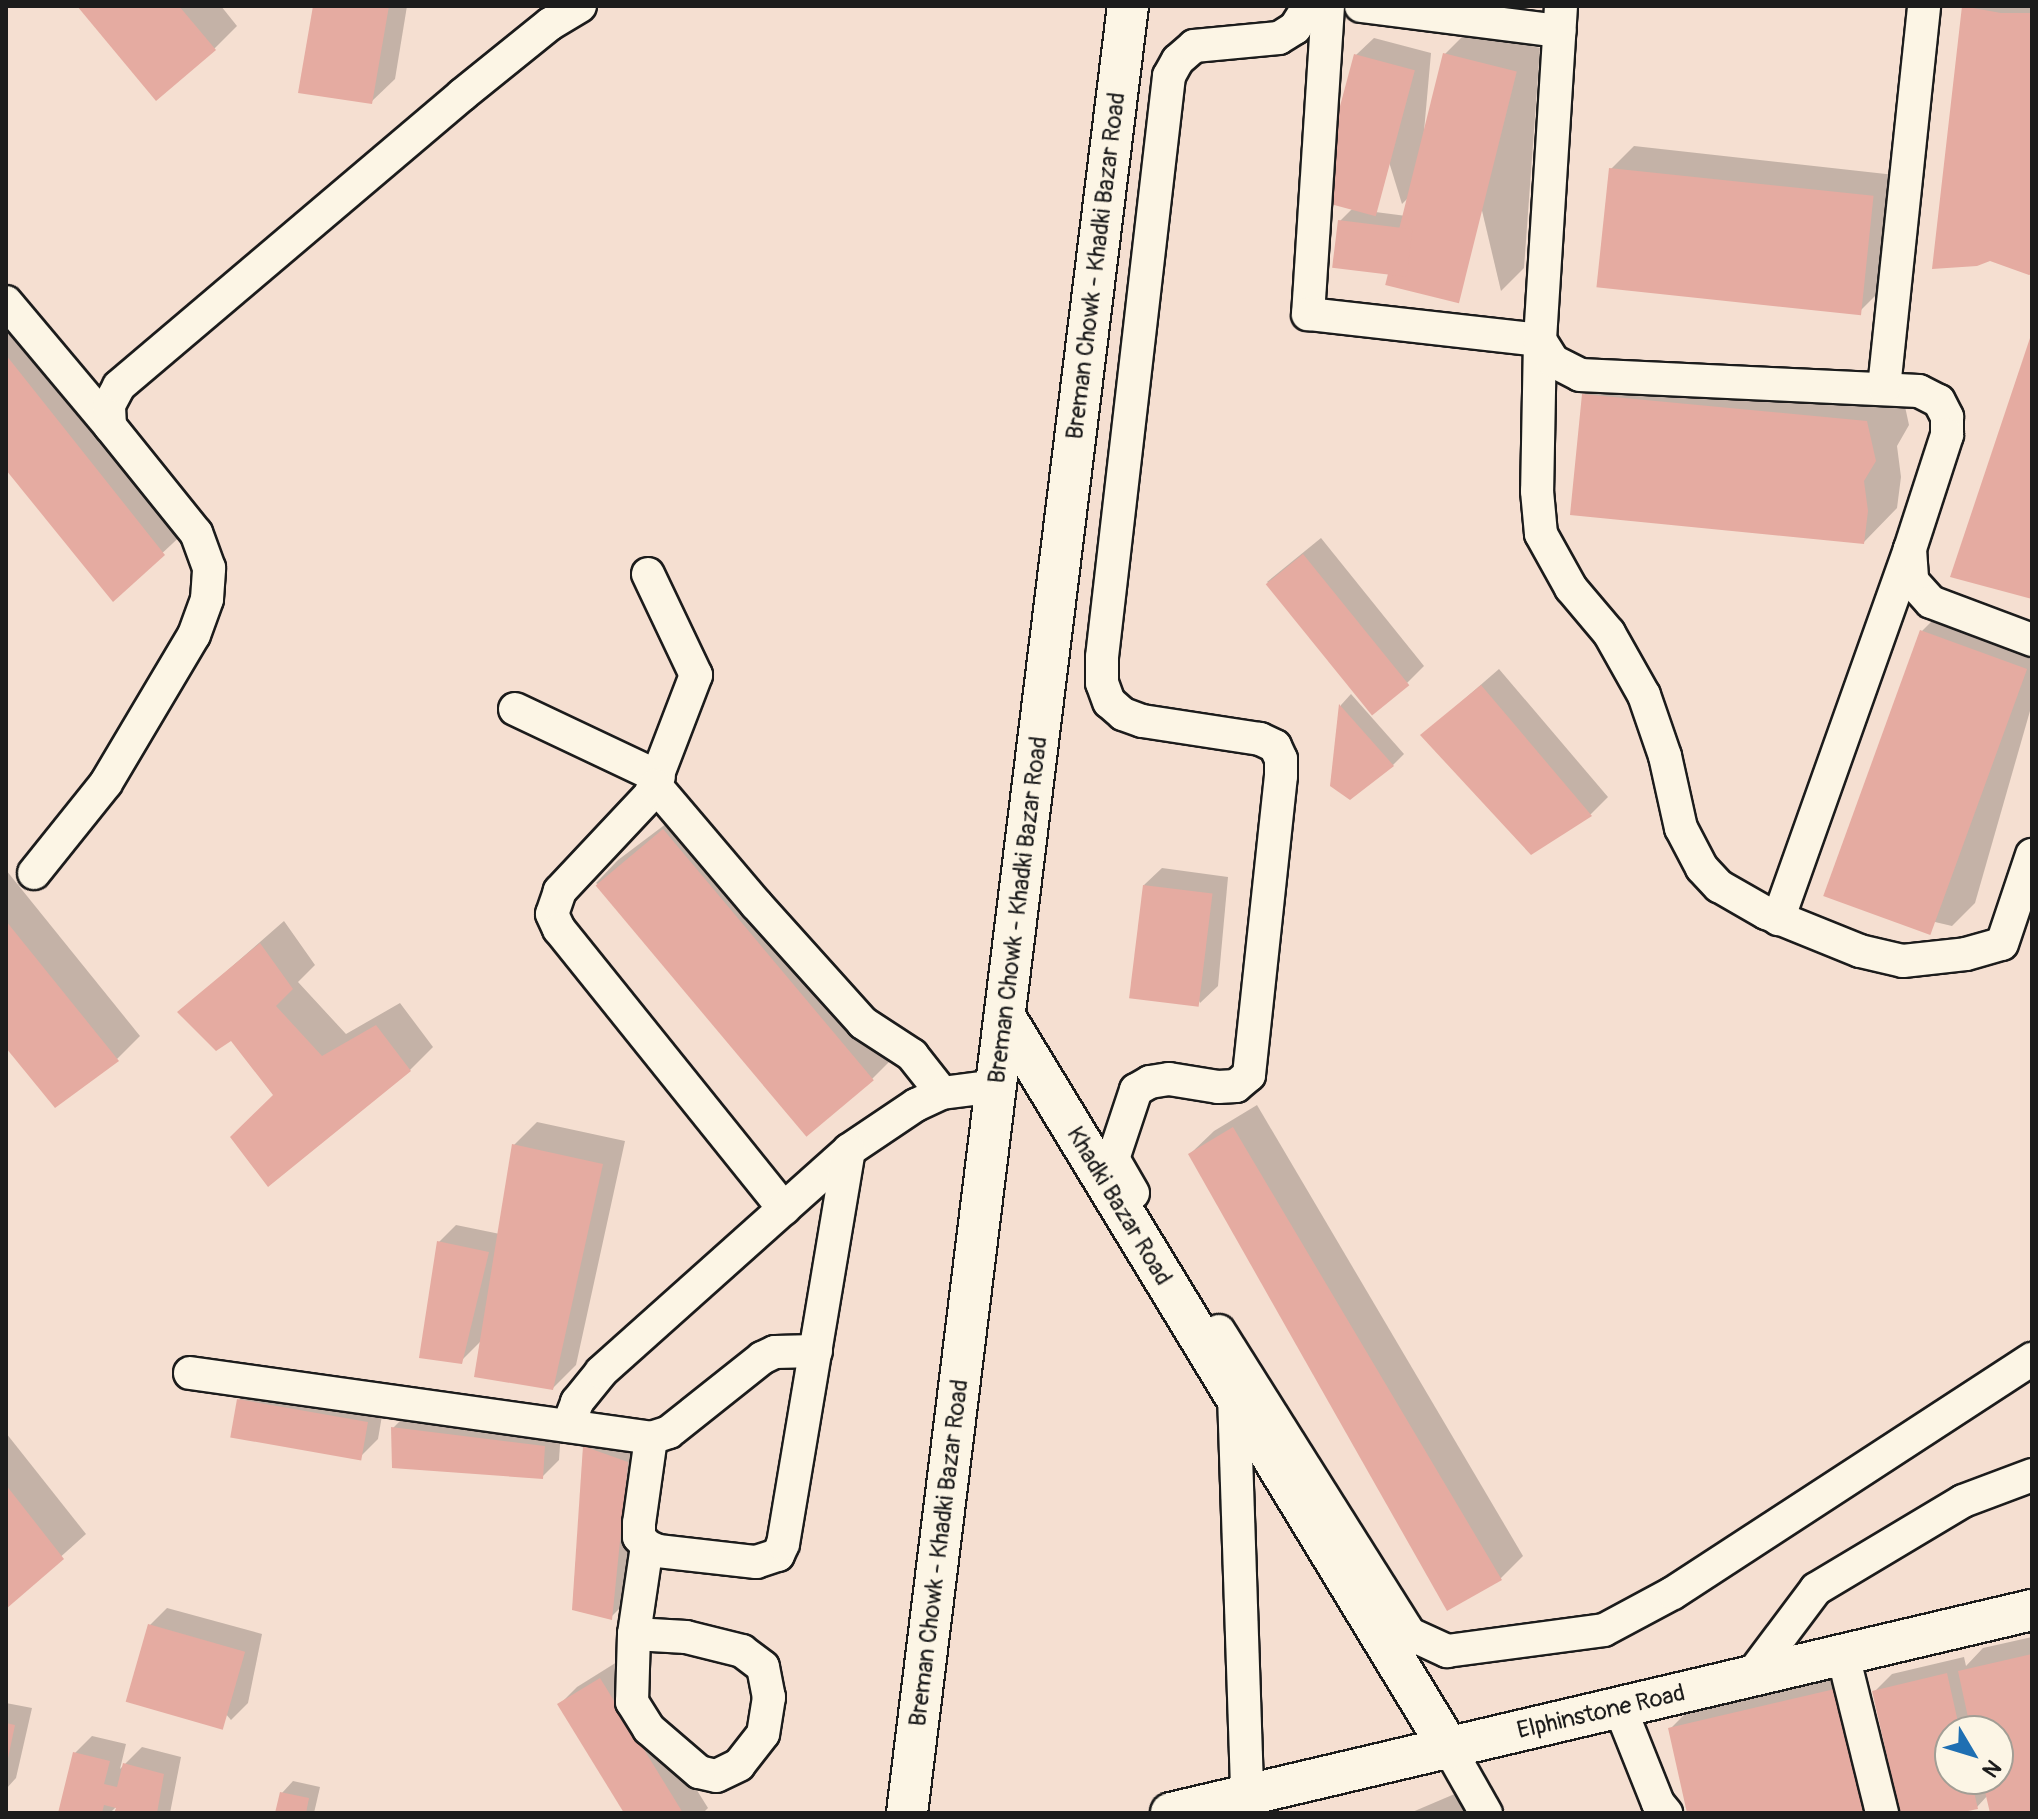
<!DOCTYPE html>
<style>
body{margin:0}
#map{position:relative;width:2038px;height:1819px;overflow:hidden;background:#f5dfd1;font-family:Pangolin,sans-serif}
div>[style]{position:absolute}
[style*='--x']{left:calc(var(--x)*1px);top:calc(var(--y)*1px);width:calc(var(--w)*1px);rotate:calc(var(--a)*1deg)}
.shadow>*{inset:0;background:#0003}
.building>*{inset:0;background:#e5aba1;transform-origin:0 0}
.roads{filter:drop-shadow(2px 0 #1c1c1c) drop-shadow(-2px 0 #1c1c1c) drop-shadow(0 2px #1c1c1c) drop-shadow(0 -2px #1c1c1c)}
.minor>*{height:32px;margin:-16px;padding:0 16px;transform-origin:16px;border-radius:16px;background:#fcf5e5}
.major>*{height:40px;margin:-20px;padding:0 20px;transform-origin:20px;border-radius:20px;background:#fcf5e5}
span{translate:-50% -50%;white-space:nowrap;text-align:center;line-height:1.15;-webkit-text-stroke:6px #fcf5e5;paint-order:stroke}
.street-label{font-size:24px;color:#1c1c1c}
.frame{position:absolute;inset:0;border:8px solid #1c1c1c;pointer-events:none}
.north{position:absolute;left:1934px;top:1715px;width:80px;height:80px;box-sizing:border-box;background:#fcf5e5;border:2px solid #a29e95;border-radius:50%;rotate:128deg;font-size:22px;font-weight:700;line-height:32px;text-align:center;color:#1c1c1c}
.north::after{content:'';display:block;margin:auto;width:28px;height:36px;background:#1f6fb2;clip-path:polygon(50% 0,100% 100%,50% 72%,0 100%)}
</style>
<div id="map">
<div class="shadow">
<div style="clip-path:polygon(80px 6px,221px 6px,237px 26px,214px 49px)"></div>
<div style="clip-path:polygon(316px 6px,407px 6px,395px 79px,371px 102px)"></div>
<div style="clip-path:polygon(1964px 6px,2032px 6px,2032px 271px,1990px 259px,1934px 267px)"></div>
<div style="clip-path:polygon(1468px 31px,1540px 48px,1524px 268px,1501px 291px,1445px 54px)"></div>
<div style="clip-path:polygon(1374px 38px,1431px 53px,1419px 187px,1402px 204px,1356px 55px)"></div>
<div style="clip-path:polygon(1634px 146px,1895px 175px,1880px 291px,1857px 314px,1611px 169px)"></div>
<div style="clip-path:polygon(1352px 209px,1422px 218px,1421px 259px,1410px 271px,1340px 221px)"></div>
<div style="clip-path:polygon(6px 304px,187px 530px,113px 599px,6px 466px)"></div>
<div style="clip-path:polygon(1617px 361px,1901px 388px,1909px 425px,1897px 446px,1901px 477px,1897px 508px,1864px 542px,1584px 395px)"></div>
<div style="clip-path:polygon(1321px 538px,1424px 666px,1407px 683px,1267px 582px)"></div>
<div style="clip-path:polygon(1945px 608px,2032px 640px,2032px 704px,1975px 903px,1952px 926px,1846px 901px,1922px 631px)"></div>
<div style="clip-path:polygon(1499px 669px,1608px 797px,1591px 814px,1531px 852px,1423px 735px)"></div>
<div style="clip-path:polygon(1351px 694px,1404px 754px,1393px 765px,1332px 785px,1341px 705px)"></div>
<div style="clip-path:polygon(687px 808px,895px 1056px,872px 1079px,596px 883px,618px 860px)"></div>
<div style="clip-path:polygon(1162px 868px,1228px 877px,1218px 986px,1200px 1003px,1144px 885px)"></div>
<div style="clip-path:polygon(6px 870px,140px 1036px,117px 1059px,6px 1045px)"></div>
<div style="clip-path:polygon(284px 921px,315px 965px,298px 982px,346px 1034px,400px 1003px,433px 1047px,410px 1070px,276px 1095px,232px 1039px,180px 1012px)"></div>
<div style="clip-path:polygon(1257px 1105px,1523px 1556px,1500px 1579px,1190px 1154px,1214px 1131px)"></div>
<div style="clip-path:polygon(537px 1122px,625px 1141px,576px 1365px,553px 1388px,482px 1340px,461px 1361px,439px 1242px,456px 1225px,500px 1234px,514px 1145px)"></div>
<div style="clip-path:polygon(256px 1383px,384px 1404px,378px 1439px,361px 1456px,239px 1400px)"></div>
<div style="clip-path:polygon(410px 1411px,561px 1430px,559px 1460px,542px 1477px,393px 1428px)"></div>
<div style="clip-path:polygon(602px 1430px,644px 1445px,628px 1600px,611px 1617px,585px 1447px)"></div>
<div style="clip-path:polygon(6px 1433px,86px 1534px,7px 1605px,6px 1605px)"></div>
<div style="clip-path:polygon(167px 1608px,262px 1634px,248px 1703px,231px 1720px,150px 1625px)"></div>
<div style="clip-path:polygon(evenodd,2032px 1637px,2032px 1813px,1992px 1813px,1988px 1795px,1977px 1807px,1949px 1813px,1902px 1813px,1875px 1691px,1892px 1674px,1964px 1657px,1966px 1666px,1983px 1648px,2032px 1637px,1950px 1731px,1998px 1731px,1998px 1779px,1950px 1779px,1950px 1731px)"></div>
<div style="clip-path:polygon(617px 1662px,708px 1808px,703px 1813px,626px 1813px,560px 1704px,577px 1687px)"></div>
<div style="clip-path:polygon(1862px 1666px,1843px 1813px,1689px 1813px,1670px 1729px,1693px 1706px)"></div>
<div style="clip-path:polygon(6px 1703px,32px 1708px,16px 1778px,6px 1789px)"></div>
<div style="clip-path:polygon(92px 1736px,126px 1744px,120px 1769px,142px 1747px,181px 1757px,170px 1813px,116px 1813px,118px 1805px,110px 1813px,60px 1813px,75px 1753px)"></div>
<div style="clip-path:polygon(293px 1781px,320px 1787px,314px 1813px,277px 1813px,282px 1793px)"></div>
<div style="clip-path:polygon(1464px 1790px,1475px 1813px,1410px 1813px)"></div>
</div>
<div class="building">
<div style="clip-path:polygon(77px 6px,179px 6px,216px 50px,156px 101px)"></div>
<div style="clip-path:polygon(313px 6px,389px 6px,372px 104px,298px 93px)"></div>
<div style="clip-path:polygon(1962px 6px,2001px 13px,2032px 13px,2032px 274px,2029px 275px,1990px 261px,1977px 266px,1932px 269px)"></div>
<div style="left:1443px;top:53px;width:76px;height:239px;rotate:14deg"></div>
<div style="left:1354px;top:54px;width:63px;height:151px;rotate:15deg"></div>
<div style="left:1609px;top:168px;width:266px;height:120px;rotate:6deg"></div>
<div style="left:1338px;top:220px;width:75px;height:48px;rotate:7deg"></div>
<div style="clip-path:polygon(2031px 335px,2032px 335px,2032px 599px,1950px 577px)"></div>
<div style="clip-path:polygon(6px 355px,165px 555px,113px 602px,6px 470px)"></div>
<div style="clip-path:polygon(1582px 394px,1867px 421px,1876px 461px,1864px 481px,1868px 511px,1864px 544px,1570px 515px)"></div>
<div style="left:1303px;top:554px;width:169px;height:48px;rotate:51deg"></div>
<div style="left:1920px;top:630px;width:114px;height:283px;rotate:20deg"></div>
<div style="clip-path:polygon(1481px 685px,1592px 816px,1531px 855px,1420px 735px)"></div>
<div style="clip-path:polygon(1339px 704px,1394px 766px,1350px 800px,1330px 786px)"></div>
<div style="left:663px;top:829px;width:328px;height:88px;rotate:50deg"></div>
<div style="left:1143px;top:885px;width:70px;height:114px;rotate:7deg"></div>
<div style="clip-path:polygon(6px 921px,119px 1061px,55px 1108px,6px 1048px)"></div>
<div style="clip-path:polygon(260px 943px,293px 989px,276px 1006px,322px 1056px,376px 1025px,411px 1071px,268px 1187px,230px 1137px,273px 1095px,231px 1041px,216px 1051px,177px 1012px)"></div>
<div style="clip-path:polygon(1233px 1127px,1502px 1580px,1447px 1611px,1188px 1154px)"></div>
<div style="clip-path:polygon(512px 1144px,603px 1164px,553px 1390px,474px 1377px)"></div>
<div style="clip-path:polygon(437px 1241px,489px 1252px,462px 1364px,419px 1358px)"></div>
<div style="left:237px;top:1399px;width:133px;height:39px;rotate:10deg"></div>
<div style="clip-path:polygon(391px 1427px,545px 1446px,543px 1479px,392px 1468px)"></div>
<div style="clip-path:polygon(583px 1446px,628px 1462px,612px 1620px,572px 1610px)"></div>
<div style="clip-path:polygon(6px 1485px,64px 1559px,6px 1609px)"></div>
<div style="left:148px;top:1624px;width:101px;height:81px;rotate:16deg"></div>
<div style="clip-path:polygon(2032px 1654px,2032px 1813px,1990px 1813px,1982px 1779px,1998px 1779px,1998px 1731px,1971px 1731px,1958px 1671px)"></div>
<div style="clip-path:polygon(1947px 1673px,1960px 1731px,1950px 1731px,1950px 1779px,1971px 1779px,1978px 1809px,1958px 1813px,1900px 1813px,1872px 1691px)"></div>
<div style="clip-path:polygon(600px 1678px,683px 1813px,624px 1813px,557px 1704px)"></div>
<div style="clip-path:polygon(1839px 1688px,1867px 1810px,1852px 1813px,1687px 1813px,1668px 1728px)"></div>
<div style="clip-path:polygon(6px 1723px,15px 1725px,7px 1763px,6px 1763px)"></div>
<div style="clip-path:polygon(73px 1752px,110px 1761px,104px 1784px,117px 1787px,123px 1763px,164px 1774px,157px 1813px,114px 1813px,116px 1808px,104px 1805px,102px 1813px,58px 1813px)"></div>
<div style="clip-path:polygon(280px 1792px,309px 1798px,306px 1813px,275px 1813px)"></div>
</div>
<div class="roads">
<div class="minor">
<div style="--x:1328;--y:6;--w:309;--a:93.7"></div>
<div style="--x:1308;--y:314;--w:233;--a:6.4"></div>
<div style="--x:1540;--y:340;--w:151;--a:91.1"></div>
<div style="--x:1537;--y:491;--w:43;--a:84.7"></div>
<div style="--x:1541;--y:534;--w:62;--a:60.9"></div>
<div style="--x:1571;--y:588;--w:59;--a:49.8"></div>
<div style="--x:1609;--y:633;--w:71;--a:60.6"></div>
<div style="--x:1644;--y:695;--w:65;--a:71"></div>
<div style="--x:1665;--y:756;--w:74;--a:77.5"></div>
<div style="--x:1681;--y:828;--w:45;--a:62.3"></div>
<div style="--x:1702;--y:868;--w:25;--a:47"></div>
<div style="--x:1719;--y:886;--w:54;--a:29.9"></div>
<div style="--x:1766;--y:913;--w:101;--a:22"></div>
<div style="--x:1860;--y:951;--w:44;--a:13.1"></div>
<div style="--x:1903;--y:961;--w:63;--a:-6.3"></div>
<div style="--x:1966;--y:954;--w:37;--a:-16"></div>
<div style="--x:2002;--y:944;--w:94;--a:-71.4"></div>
<div style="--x:1361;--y:6;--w:200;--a:7.2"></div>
<div style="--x:1561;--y:6;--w:335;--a:93.6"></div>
<div style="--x:1540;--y:340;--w:25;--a:58"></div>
<div style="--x:1553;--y:361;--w:30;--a:27"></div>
<div style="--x:1580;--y:375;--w:339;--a:2.7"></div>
<div style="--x:1919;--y:391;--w:22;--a:27"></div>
<div style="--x:1939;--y:401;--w:18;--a:63"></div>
<div style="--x:1947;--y:417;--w:18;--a:90"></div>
<div style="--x:1947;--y:435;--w:120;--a:108"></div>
<div style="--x:1910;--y:549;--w:393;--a:109.6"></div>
<div style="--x:6;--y:302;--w:162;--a:50"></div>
<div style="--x:1884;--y:388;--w:384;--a:-84"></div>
<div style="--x:1910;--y:549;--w:32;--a:86"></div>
<div style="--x:1912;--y:581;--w:28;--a:48"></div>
<div style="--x:1931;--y:602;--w:108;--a:20.6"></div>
<div style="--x:648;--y:574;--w:112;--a:64.6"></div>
<div style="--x:696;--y:675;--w:129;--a:111"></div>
<div style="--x:650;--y:795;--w:132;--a:133.2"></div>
<div style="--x:560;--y:891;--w:24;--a:109"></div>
<div style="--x:552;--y:914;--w:17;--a:65"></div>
<div style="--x:559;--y:929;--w:359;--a:51.2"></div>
<div style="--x:515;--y:709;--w:159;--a:25.3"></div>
<div style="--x:655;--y:785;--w:156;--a:49.7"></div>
<div style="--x:756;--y:904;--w:160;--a:48"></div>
<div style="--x:863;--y:1023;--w:59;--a:33.1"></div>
<div style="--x:912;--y:1055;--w:48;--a:51.7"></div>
<div style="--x:34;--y:873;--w:115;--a:-51.3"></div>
<div style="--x:106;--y:783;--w:172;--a:-59.3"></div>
<div style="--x:194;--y:635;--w:38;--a:-70"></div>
<div style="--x:207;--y:599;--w:31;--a:-86"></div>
<div style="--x:209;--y:568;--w:37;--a:-110"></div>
<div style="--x:196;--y:533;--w:137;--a:-128.8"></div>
<div style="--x:110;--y:426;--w:21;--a:-93"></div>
<div style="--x:109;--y:405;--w:21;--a:-62"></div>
<div style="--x:119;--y:386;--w:450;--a:-40.3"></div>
<div style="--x:462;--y:95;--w:113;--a:-38.9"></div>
<div style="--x:550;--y:24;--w:35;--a:-31"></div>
<div style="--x:1133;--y:1193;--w:39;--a:-120"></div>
<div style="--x:1113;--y:1159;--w:73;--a:-71.6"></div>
<div style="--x:1136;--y:1090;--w:16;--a:-30"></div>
<div style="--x:1150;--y:1082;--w:19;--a:-9"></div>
<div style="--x:1169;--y:1079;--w:50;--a:9.3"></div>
<div style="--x:1218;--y:1087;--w:18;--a:-3"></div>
<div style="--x:1236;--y:1086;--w:17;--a:-40"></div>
<div style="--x:1249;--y:1075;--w:301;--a:-83.9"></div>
<div style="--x:1281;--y:776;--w:17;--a:-90"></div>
<div style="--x:1281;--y:759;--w:14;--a:-115"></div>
<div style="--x:1275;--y:746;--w:17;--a:-155"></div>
<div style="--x:1260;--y:739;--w:119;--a:-171.3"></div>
<div style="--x:1142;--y:721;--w:20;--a:-160"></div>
<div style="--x:1123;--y:714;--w:18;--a:-139"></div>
<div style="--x:1109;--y:702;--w:20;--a:-110"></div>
<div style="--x:1102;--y:683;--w:26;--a:-90"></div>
<div style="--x:1102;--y:657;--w:585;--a:-83.42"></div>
<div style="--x:1169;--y:76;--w:18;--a:-61"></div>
<div style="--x:1178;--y:60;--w:21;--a:-41"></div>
<div style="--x:1194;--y:46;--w:85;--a:-5.4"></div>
<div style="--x:1279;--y:38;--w:19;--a:-32"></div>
<div style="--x:1295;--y:28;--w:26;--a:-58"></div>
<div style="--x:1219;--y:1331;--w:358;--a:57.8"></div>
<div style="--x:1410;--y:1634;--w:41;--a:24.7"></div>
<div style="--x:1447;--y:1651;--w:158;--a:-7.6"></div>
<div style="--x:1604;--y:1630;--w:78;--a:-28.2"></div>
<div style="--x:1673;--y:1593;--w:429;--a:-33.1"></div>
<div style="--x:190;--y:1373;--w:466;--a:8"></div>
<div style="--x:651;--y:1438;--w:19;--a:-18"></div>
<div style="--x:669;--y:1432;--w:119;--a:-38.5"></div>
<div style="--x:762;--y:1358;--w:14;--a:-25"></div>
<div style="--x:775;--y:1352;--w:41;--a:-1.4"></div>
<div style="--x:1234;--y:1395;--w:418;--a:88.1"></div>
<div style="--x:568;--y:1426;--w:26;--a:-69"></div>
<div style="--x:577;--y:1402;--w:38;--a:-51"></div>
<div style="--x:601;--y:1372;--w:333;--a:-41.8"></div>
<div style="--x:849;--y:1150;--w:81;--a:-33.9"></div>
<div style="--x:916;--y:1105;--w:29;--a:-25"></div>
<div style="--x:942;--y:1093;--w:54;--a:-7.4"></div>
<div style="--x:651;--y:1438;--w:86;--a:98"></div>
<div style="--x:639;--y:1523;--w:14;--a:90"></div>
<div style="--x:639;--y:1537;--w:12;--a:48"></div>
<div style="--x:647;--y:1546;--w:12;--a:24"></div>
<div style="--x:658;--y:1551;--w:99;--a:6.4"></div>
<div style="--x:756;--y:1562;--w:23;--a:-18"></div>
<div style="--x:778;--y:1555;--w:12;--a:-66"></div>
<div style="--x:783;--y:1544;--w:399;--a:-80.5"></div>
<div style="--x:634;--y:1634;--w:52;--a:3.3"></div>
<div style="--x:686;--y:1637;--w:58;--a:14"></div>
<div style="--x:742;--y:1651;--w:26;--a:37"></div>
<div style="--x:763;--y:1667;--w:31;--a:79"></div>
<div style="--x:769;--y:1697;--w:37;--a:99"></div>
<div style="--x:763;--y:1734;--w:39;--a:128"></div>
<div style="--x:739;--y:1765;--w:25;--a:154"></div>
<div style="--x:716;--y:1776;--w:17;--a:-167"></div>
<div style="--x:699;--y:1772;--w:66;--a:-139.3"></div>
<div style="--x:649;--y:1729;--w:32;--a:-122"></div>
<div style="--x:632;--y:1702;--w:68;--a:-88.3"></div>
<div style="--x:634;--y:1634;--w:89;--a:-81.6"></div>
<div style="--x:1843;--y:1655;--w:163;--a:76.1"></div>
<div style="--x:1750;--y:1677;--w:110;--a:-53.1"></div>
<div style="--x:1816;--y:1589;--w:171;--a:-30.9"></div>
<div style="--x:1963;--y:1501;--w:74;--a:-20.6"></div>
<div style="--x:1620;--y:1708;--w:102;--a:68.2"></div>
<div style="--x:1658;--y:1803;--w:13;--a:51"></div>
<div style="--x:1449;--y:1748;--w:75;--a:60.4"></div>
</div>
<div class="major">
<div style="--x:1005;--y:1017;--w:855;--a:58.73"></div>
<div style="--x:907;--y:1813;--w:1820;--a:-83.03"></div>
<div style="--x:1171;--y:1813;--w:885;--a:-13.27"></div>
</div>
</div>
<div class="street-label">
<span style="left:1096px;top:266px;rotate:-83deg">Breman Chowk - Khadki Bazar Road</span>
<span style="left:1018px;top:910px;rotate:-83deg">Breman Chowk - Khadki Bazar Road</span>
<span style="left:1119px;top:1206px;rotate:59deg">Khadki Bazar Road</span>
<span style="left:939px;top:1553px;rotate:-83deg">Breman Chowk - Khadki Bazar Road</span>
<span style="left:1601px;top:1712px;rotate:-13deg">Elphinstone Road</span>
</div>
<div class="frame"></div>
<div class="north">N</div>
</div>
